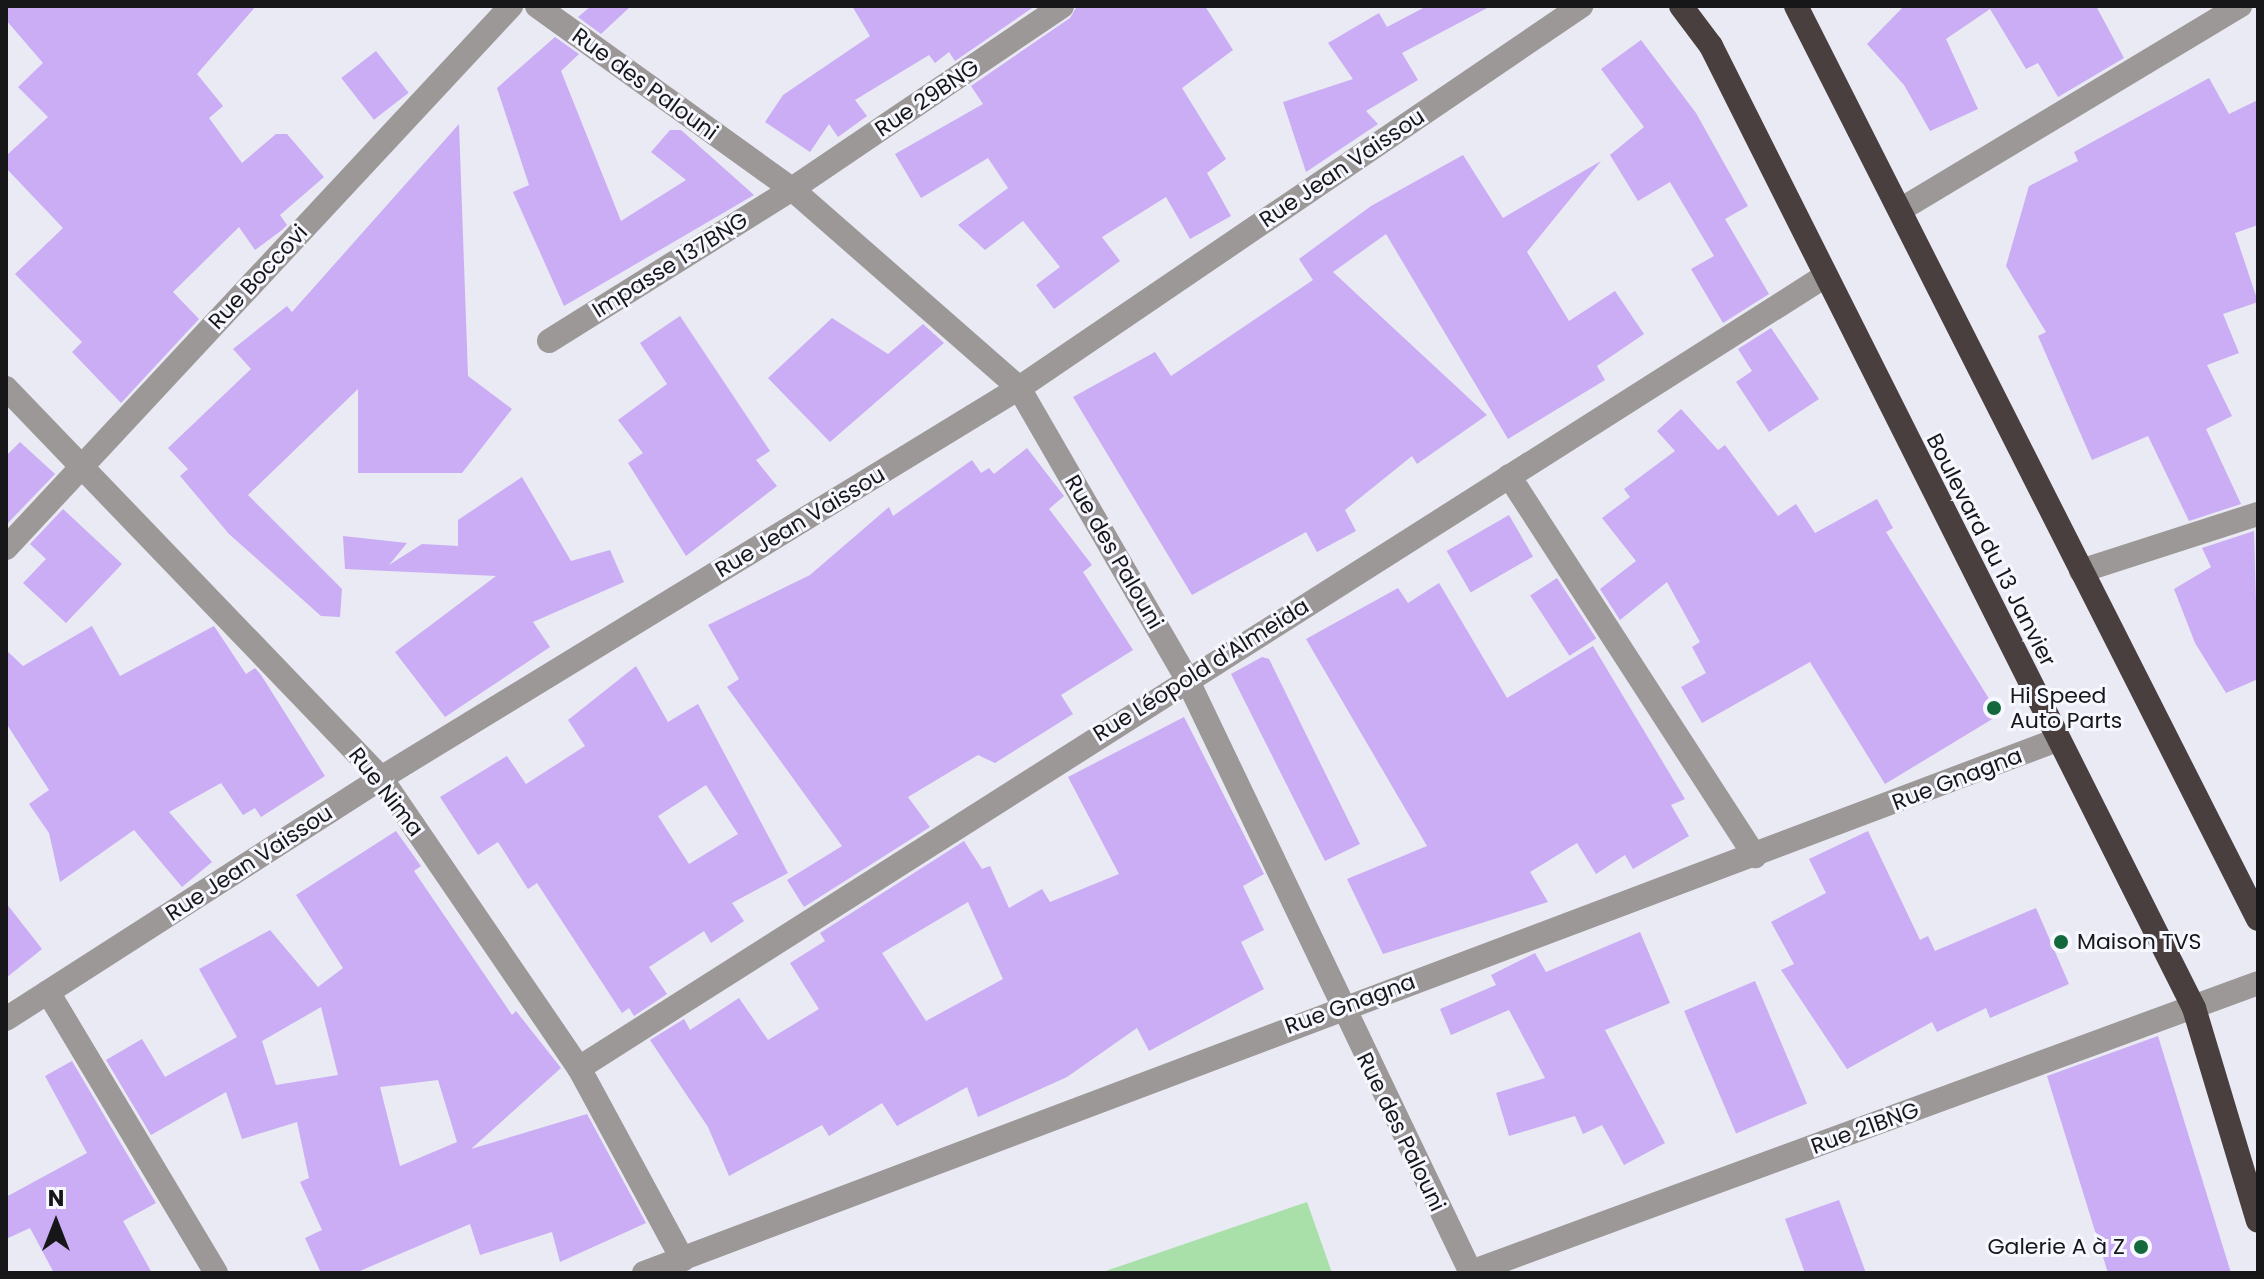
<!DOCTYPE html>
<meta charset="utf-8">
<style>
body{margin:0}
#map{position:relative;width:2264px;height:1279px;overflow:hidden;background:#e9eaf3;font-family:Poppins,sans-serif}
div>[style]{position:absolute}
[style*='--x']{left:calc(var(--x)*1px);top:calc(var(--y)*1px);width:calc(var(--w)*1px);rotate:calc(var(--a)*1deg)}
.green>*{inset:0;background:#a9dfa8}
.building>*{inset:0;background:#caadf4;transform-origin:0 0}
.street>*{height:24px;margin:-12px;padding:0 12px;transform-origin:12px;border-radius:12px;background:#9d9898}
.highway>*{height:24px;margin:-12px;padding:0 12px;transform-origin:12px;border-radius:12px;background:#483f3e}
.dots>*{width:22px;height:22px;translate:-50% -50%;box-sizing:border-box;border:4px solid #f6f7ff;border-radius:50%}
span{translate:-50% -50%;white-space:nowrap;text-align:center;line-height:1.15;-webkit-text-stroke:6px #f6f7ff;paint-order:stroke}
.street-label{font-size:22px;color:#17171a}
.poi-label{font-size:22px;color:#17171a}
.left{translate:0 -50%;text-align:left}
.right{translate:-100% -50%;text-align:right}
.frame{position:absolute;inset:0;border:8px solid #17171a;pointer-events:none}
.north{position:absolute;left:16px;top:1183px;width:80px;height:80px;-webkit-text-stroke:6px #f6f7ff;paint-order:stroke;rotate:0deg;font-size:22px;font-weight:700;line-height:32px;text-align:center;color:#17171a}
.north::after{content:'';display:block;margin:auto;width:28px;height:36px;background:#17171a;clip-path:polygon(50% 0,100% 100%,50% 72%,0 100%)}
</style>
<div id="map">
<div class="green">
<div style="clip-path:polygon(1307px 1202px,1332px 1273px,1100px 1273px)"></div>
</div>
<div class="building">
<div style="clip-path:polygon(6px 6px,256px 6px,197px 74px,223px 106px,209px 118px,242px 163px,276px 134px,287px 134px,324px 177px,280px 215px,287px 225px,282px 230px,255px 250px,239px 227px,173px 292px,199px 319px,121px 403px,72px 352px,82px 342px,15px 274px,63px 228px,6px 168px,6px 156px,48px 117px,18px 87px,43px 63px,6px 20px)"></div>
<div style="clip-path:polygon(591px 6px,631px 6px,601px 34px,578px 17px)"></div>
<div style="clip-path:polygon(852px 6px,1035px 6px,955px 61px,949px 52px,935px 63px,929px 55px,855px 100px,867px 116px,838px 137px,829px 124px,810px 152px,765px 122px,783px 95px,870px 36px)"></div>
<div style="clip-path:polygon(1077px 6px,1205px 6px,1233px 50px,1182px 88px,1226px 159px,1207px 173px,1231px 216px,1190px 239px,1166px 197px,1102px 237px,1120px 261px,1054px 309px,1036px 285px,1060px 267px,1023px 221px,985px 250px,958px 225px,1008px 188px,988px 158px,921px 198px,895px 154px,983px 104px,971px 86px,1070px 18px)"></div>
<div style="clip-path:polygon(1427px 6px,1491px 6px,1402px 53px,1418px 80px,1366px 111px,1378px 124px,1306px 172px,1283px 102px,1353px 79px,1328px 43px,1379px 13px,1387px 27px)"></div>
<div style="clip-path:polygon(1904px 6px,2096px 6px,2124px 58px,2058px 97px,2038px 63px,2026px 69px,1990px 9px,1946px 39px,1978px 109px,1930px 131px,1904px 85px,1867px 44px)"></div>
<div style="clip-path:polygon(555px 37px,579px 54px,561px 71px,621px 221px,686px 180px,651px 152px,670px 130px,681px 130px,754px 195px,564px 306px,513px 192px,529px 185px,497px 88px)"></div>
<div style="clip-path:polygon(1641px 40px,1696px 113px,1748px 206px,1725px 219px,1769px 294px,1723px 323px,1691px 269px,1714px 256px,1670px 182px,1638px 201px,1610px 155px,1644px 127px,1601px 69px)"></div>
<div style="left:376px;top:51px;width:53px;height:44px;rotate:52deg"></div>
<div style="clip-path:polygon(2209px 78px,2229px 114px,2258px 100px,2258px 225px,2235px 233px,2258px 302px,2223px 314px,2239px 353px,2207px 365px,2232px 416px,2206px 429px,2241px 504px,2189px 521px,2148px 436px,2092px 460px,2038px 336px,2046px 332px,2006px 266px,2029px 186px,2078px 161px,2074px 152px)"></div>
<div style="clip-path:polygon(459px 124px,468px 376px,512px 409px,462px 473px,358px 473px,358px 389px,248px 495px,342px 589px,340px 617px,321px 616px,229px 534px,180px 476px,188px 469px,168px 448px,251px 369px,233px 349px,287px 306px,292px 312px)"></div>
<div style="clip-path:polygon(1463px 155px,1503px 218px,1601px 161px,1527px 252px,1569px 321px,1615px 291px,1644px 334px,1597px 366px,1605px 380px,1508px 439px,1386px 234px,1333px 272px,1487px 415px,1417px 464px,1412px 456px,1345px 510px,1356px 531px,1317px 552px,1306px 532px,1192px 595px,1073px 397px,1155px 352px,1171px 376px,1313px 280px,1299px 259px,1371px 206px)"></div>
<div style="clip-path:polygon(680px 316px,770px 451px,756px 460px,777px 486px,686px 556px,628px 463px,643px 453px,618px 420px,667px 384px,640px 343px)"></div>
<div style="clip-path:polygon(832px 318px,888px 354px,923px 324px,944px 343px,830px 442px,768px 378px)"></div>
<div style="clip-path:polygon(1771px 328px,1819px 399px,1769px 432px,1736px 382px,1752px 371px,1738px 349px)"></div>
<div style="clip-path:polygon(1681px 409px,1718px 450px,1725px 445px,1778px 516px,1796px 504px,1815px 533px,1877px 499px,1893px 528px,1886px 532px,1999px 715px,1885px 784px,1810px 662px,1702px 723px,1681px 687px,1706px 673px,1692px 647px,1700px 642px,1667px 582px,1620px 620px,1600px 589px,1636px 561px,1602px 518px,1630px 497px,1624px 489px,1675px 451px,1657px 431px)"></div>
<div style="clip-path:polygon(20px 442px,55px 474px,8px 523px,6px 456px)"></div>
<div style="clip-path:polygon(1027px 448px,1064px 496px,1049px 509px,1092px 565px,1083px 572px,1133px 650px,1061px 695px,1073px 714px,995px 763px,978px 755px,908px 797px,930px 827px,804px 907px,787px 880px,842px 846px,727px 687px,739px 679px,708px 625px,810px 575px,889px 507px,893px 516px,972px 460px,981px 473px,989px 468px,994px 474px)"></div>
<div style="clip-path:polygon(522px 477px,571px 561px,610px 550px,624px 582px,533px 622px,550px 647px,445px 717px,395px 652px,496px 576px,345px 569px,343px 536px,407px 543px,389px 565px,422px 544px,458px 546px,458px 520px)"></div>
<div style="clip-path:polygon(63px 509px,122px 564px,66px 623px,23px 583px,46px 559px,30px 544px)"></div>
<div style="left:1509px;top:515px;width:48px;height:72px;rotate:60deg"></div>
<div style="clip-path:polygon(2254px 531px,2258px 679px,2226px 693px,2195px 643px,2174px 589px,2211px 567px,2202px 548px)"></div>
<div style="left:1557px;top:578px;width:72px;height:32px;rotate:57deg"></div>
<div style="clip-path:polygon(1439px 583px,1507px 698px,1593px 646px,1685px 799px,1671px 805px,1689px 836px,1633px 869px,1625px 855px,1596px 874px,1577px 843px,1530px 872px,1548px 902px,1383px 954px,1347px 879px,1427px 846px,1306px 639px,1398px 588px,1408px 603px)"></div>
<div style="clip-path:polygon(92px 626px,120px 676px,214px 626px,246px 674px,255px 668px,261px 675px,325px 776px,261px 817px,255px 808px,243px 815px,221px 783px,169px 812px,212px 862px,182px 887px,134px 830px,60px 882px,49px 833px,29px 804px,49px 790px,6px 723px,6px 650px,23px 666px)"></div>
<div style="clip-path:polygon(1262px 657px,1269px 659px,1360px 844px,1325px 861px,1231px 674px)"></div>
<div style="clip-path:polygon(evenodd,636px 666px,668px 722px,698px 704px,788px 873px,732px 903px,744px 921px,711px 943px,704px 931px,649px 967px,667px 994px,634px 1016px,629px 1008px,622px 1013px,537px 883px,528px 889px,498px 842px,478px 855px,440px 797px,507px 756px,526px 784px,585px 746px,568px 720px,636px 666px,706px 785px,738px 834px,689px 864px,658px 816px,706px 785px)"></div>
<div style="clip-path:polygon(evenodd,1184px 717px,1264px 874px,1243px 886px,1264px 930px,1241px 942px,1264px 989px,1149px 1051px,1137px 1028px,1067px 1077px,978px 1117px,967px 1087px,897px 1126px,882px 1103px,829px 1136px,822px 1125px,729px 1176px,708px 1127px,650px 1040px,684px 1019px,690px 1030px,739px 998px,768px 1040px,819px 1009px,790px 963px,825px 941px,820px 933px,964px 841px,982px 869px,990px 866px,1009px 908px,1042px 889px,1050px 902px,1119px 874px,1068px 777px,1184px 717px,968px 902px,1003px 979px,926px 1021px,882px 953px,968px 902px)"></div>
<div style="clip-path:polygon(evenodd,396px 831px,421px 866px,414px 871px,512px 1015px,516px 1011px,561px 1068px,471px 1149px,587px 1114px,646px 1223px,560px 1262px,552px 1232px,480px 1255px,470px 1224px,355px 1273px,321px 1273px,305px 1238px,322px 1230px,300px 1182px,309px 1178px,297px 1122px,242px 1139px,226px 1092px,151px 1135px,106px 1060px,142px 1039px,165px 1077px,237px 1037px,199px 969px,270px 930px,318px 987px,343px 968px,296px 895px,396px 831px,321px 1007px,338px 1075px,276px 1085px,262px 1041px,321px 1007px,396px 831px,438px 1080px,457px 1142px,400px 1166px,380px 1087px,438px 1080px)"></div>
<div style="clip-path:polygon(1868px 831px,1920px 940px,1928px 936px,1935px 951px,2036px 908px,2069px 984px,1990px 1018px,1986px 1008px,1937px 1032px,1932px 1022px,1847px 1069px,1781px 970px,1794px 964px,1771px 922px,1826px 893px,1809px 859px)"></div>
<div style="clip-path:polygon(6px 903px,42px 949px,6px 978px)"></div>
<div style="clip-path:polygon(1640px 932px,1670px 1003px,1605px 1030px,1665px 1143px,1624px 1165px,1602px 1125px,1583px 1134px,1575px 1116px,1509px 1136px,1496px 1093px,1545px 1078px,1509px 1010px,1451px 1035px,1440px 1009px,1496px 985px,1491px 975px,1535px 953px,1546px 972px)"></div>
<div style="left:1755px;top:981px;width:133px;height:77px;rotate:67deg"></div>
<div style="clip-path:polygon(2158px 1036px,2231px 1273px,2108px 1273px,2047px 1076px)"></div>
<div style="clip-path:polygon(72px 1061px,156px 1203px,123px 1221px,152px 1273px,54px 1273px,30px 1228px,6px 1239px,6px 1197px,87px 1153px,45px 1076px)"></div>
<div style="clip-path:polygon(1839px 1200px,1866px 1273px,1805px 1273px,1785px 1219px)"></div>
</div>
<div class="street">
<div style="--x:537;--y:6;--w:314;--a:35.7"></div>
<div style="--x:792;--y:189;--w:302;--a:41.2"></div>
<div style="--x:1019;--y:388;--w:334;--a:60"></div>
<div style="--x:1186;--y:677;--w:661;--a:64.44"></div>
<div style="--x:1900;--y:210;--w:397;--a:-31"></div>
<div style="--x:549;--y:341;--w:287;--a:-32"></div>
<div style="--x:792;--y:189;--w:326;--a:-34.1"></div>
<div style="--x:6;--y:388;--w:541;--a:46.12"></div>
<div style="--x:381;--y:778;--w:351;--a:55.7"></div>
<div style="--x:579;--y:1068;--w:218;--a:61.6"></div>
<div style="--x:1509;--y:476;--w:453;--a:57.1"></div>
<div style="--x:6;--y:548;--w:741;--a:-47.02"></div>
<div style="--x:2081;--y:571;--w:186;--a:-17.9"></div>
<div style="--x:48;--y:992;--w:327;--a:59.1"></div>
<div style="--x:6;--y:1019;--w:446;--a:-32.7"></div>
<div style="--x:381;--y:778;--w:748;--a:-31.44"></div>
<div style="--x:1019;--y:388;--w:680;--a:-34.2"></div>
<div style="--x:579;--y:1068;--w:1476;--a:-32.44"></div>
<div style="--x:1471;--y:1272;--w:838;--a:-20.16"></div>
<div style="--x:644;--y:1273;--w:1510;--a:-20.67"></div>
</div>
<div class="highway">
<div style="--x:1681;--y:6;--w:50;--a:53.1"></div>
<div style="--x:1711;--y:46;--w:1076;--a:63.34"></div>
<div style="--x:2194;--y:1008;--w:222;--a:73.3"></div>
<div style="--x:1796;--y:6;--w:1023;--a:63.16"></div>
</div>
<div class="dots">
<div style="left:1994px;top:708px;background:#13693b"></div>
<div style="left:2061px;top:942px;background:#13693b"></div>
<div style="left:2141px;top:1247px;background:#13693b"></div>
</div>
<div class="street-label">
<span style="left:645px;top:84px;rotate:36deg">Rue des Palouni</span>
<span style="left:927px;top:98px;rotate:-34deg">Rue 29BNG</span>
<span style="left:1342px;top:168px;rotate:-34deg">Rue Jean Vaissou</span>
<span style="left:670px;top:265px;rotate:-32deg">Impasse 137BNG</span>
<span style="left:258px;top:277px;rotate:-47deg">Rue Boccovi</span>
<span style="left:800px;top:522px;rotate:-31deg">Rue Jean Vaissou</span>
<span style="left:1991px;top:550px;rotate:63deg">Boulevard du 13 Janvier</span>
<span style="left:1114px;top:552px;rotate:60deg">Rue des Palouni</span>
<span style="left:1201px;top:670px;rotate:-32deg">Rue Léopold d'Almeida</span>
<span style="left:1957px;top:779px;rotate:-21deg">Rue Gnagna</span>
<span style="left:386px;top:792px;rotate:52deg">Rue Nima</span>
<span style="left:249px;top:863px;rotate:-33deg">Rue Jean Vaissou</span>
<span style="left:1350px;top:1004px;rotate:-20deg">Rue Gnagna</span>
<span style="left:1865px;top:1128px;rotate:-20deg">Rue 21BNG</span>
<span style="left:1401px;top:1132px;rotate:64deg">Rue des Palouni</span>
</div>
<div class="poi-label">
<span class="left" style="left:2010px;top:708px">Hi Speed<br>Auto Parts</span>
<span class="left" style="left:2077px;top:942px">Maison TVS</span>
<span class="right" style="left:2125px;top:1247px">Galerie A à Z</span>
</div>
<div class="frame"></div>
<div class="north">N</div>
</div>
